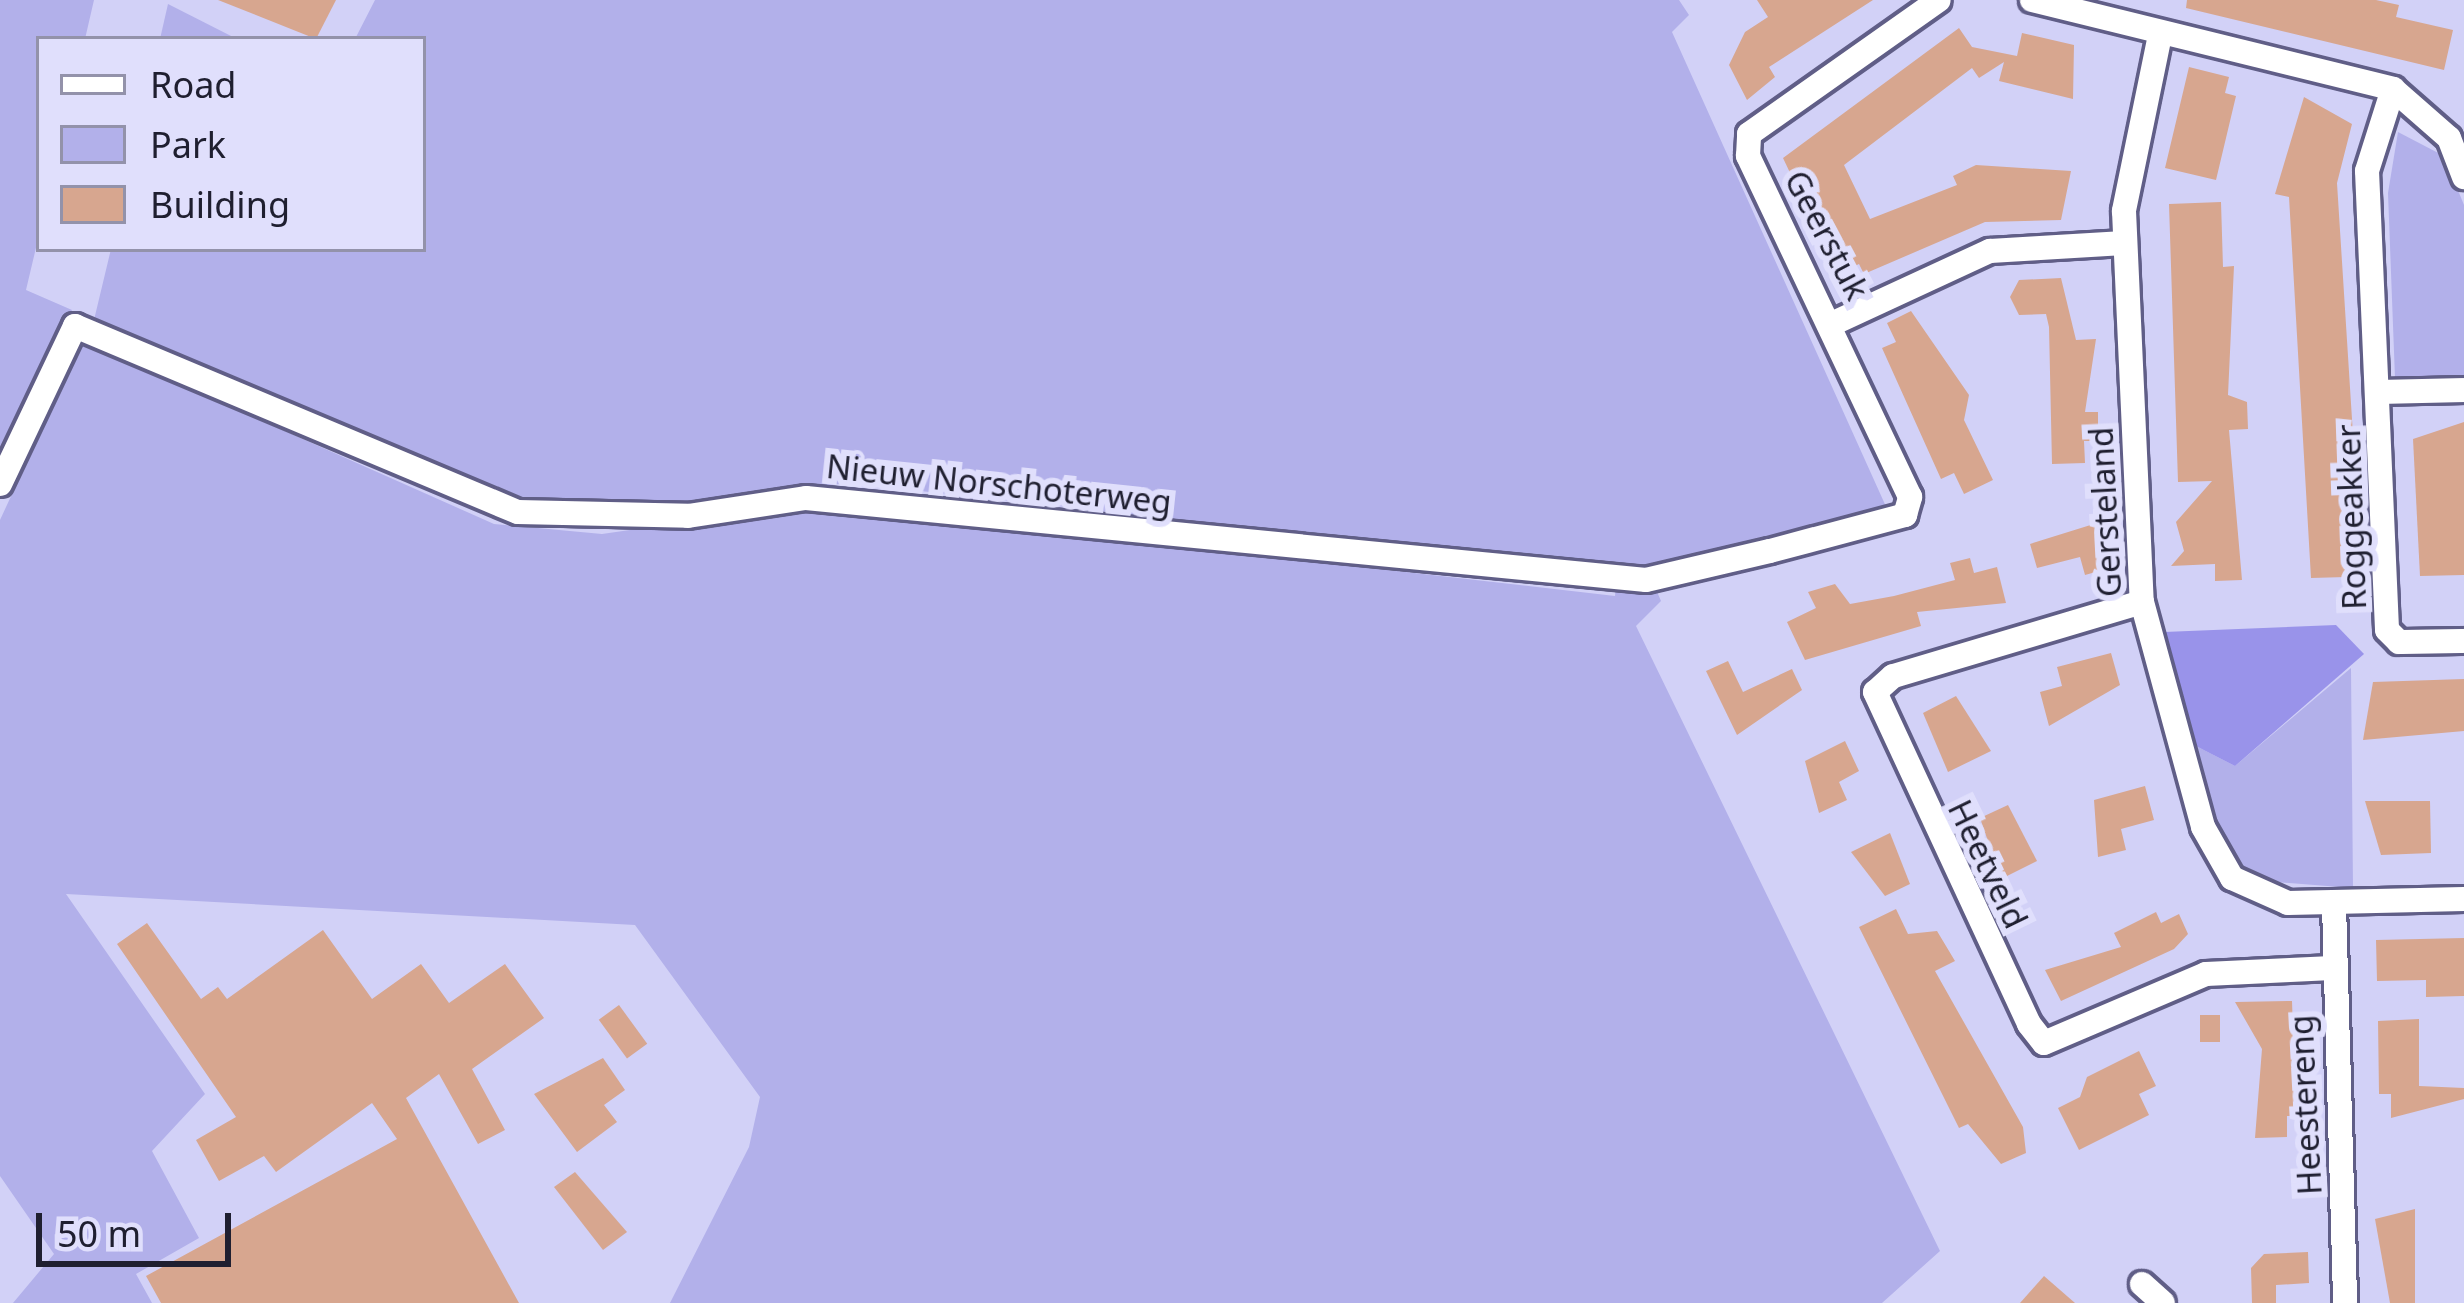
<!DOCTYPE html>
<style>
body{margin:0}
#map{position:relative;width:2464px;height:1303px;overflow:hidden;background:#d2d1f7;font-family:"Noto Sans",sans-serif}
div>[style]{position:absolute}
[style*='--x']{left:calc(var(--x)*1px);top:calc(var(--y)*1px);width:calc(var(--w)*1px);rotate:calc(var(--a)*1deg)}
.green>*{inset:0;background:#b2b0ea}
.forest>*{inset:0;background:#9993ea}
.building>*{inset:0;background:#d7a68f;transform-origin:0 0}
.roads{filter:drop-shadow(3px 0 #605e87) drop-shadow(-3px 0 #605e87) drop-shadow(0 3px #605e87) drop-shadow(0 -3px #605e87)}
.minor>*{height:24px;margin:-12px;padding:0 12px;transform-origin:12px;border-radius:12px;background:#fff}
span{translate:-50% -50%;white-space:nowrap;text-align:center;line-height:1.15;-webkit-text-stroke:12px #e0dffc;paint-order:stroke}
.street-label{font-size:33px;color:#1f1f30}
.legend{position:absolute;left:36px;top:36px;width:390px;height:216px;box-sizing:border-box;background:#e0dffc;border:3px solid #9392aa;margin:0;padding:15px 21px;list-style:none;font-size:36px;color:#1f1f30}
.legend li{display:flex;align-items:center;gap:24px;height:60px}
.legend b{width:60px;border:3px solid #9392aa}
.scale{position:absolute;left:36px;top:1213px;width:195px;height:54px;box-sizing:border-box;border:6px solid #1f1f30;border-top:0;padding-left:15px;font-size:36px;line-height:42px;white-space:nowrap;color:#1f1f30;-webkit-text-stroke:9px #e0dffc;paint-order:stroke}
</style>
<div id="map">
<div class="green">
<div style="clip-path:polygon(0 0,94px 0,85px 39px,39px 39px,39px 235px,26px 290px,72px 310px,0 463px)"></div>
<div style="clip-path:polygon(375px 0,1679px 0,1689px 15px,1672px 32px,1888px 511px,1656px 572px,848px 483px,598px 511px,509px 501px,94px 320px,111px 249px,423px 249px,423px 39px,355px 39px)"></div>
<div style="clip-path:polygon(168px 4px,237px 39px,160px 39px)"></div>
<div style="clip-path:polygon(2398px 132px,2444px 156px,2464px 205px,2464px 377px,2395px 378px,2388px 193px)"></div>
<div style="clip-path:polygon(83px 341px,494px 524px,602px 534px,811px 504px,1615px 596px,1616px 585px,1655px 587px,1661px 601px,1636px 626px,1940px 1251px,1882px 1303px,670px 1303px,749px 1147px,760px 1097px,635px 925px,66px 894px,205px 1094px,152px 1151px,199px 1238px,136px 1274px,152px 1303px,13px 1303px,54px 1254px,0 1176px,0 520px)"></div>
<div style="clip-path:polygon(2351px 668px,2353px 888px,2264px 881px,2235px 864px,2217px 832px,2194px 745px,2235px 766px)"></div>
</div>
<div class="forest">
<div style="clip-path:polygon(2336px 625px,2364px 654px,2235px 766px,2194px 745px,2164px 632px)"></div>
</div>
<div class="building">
<div style="clip-path:polygon(218px 0,336px 0,316px 39px)"></div>
<div style="clip-path:polygon(1757px 0,1873px 0,1769px 67px,1775px 77px,1747px 100px,1729px 65px,1745px 32px,1768px 17px)"></div>
<div style="clip-path:polygon(2187px 0,2376px 0,2399px 5px,2396px 17px,2453px 30px,2444px 70px,2186px 8px)"></div>
<div style="clip-path:polygon(1959px 28px,1972px 47px,2017px 56px,2022px 33px,2074px 45px,2073px 99px,1999px 81px,2004px 62px,1979px 78px,1972px 68px,1844px 165px,1870px 219px,1957px 185px,1953px 176px,1976px 165px,2071px 171px,2061px 220px,1985px 222px,1864px 274px,1859px 264px,1838px 274px,1783px 158px)"></div>
<div style="clip-path:polygon(2189px 67px,2229px 77px,2225px 93px,2236px 96px,2216px 180px,2165px 168px)"></div>
<div style="clip-path:polygon(2304px 97px,2352px 124px,2337px 183px,2360px 545px,2346px 577px,2311px 578px,2289px 197px,2275px 194px)"></div>
<div style="clip-path:polygon(2221px 202px,2223px 267px,2234px 266px,2228px 395px,2247px 402px,2248px 429px,2229px 430px,2242px 580px,2215px 581px,2215px 564px,2171px 566px,2184px 551px,2176px 522px,2212px 481px,2178px 482px,2169px 204px)"></div>
<div style="clip-path:polygon(2061px 278px,2076px 340px,2096px 339px,2085px 412px,2098px 412px,2098px 441px,2084px 441px,2085px 463px,2052px 464px,2049px 327px,2046px 314px,2019px 315px,2010px 297px,2019px 280px)"></div>
<div style="clip-path:polygon(1911px 311px,1969px 395px,1964px 420px,1993px 480px,1964px 494px,1954px 473px,1941px 479px,1882px 348px,1896px 342px,1887px 323px)"></div>
<div style="clip-path:polygon(2464px 422px,2464px 575px,2420px 576px,2413px 439px)"></div>
<div style="clip-path:polygon(2097px 523px,2110px 568px,2085px 575px,2080px 557px,2037px 568px,2030px 544px)"></div>
<div style="clip-path:polygon(1970px 558px,1974px 573px,1997px 567px,2006px 603px,1917px 612px,1921px 626px,1805px 660px,1787px 622px,1816px 608px,1808px 592px,1835px 584px,1850px 604px,1894px 596px,1955px 580px,1950px 563px)"></div>
<div style="clip-path:polygon(2111px 653px,2120px 685px,2049px 726px,2040px 692px,2062px 686px,2057px 667px)"></div>
<div style="clip-path:polygon(1728px 661px,1743px 692px,1792px 669px,1802px 690px,1737px 735px,1706px 671px)"></div>
<div style="clip-path:polygon(2464px 679px,2464px 731px,2363px 740px,2373px 682px)"></div>
<div style="clip-path:polygon(1956px 696px,1991px 751px,1948px 772px,1923px 713px)"></div>
<div style="clip-path:polygon(1845px 741px,1859px 771px,1839px 782px,1847px 800px,1819px 813px,1805px 761px)"></div>
<div style="clip-path:polygon(2145px 786px,2154px 820px,2121px 829px,2126px 850px,2098px 857px,2094px 800px)"></div>
<div style="clip-path:polygon(2365px 801px,2430px 801px,2431px 853px,2381px 855px)"></div>
<div style="clip-path:polygon(2008px 805px,2037px 861px,2001px 879px,1980px 818px)"></div>
<div style="clip-path:polygon(1890px 833px,1910px 884px,1885px 896px,1851px 852px)"></div>
<div style="clip-path:polygon(1896px 909px,1908px 934px,1937px 931px,1955px 961px,1935px 971px,2023px 1127px,2026px 1153px,2001px 1164px,1968px 1124px,1959px 1128px,1859px 927px)"></div>
<div style="clip-path:polygon(2156px 912px,2161px 923px,2179px 914px,2188px 934px,2174px 949px,2061px 1001px,2045px 970px,2121px 947px,2114px 933px)"></div>
<div style="clip-path:polygon(147px 923px,201px 999px,218px 987px,227px 999px,323px 930px,372px 999px,421px 964px,449px 1003px,505px 964px,544px 1018px,472px 1069px,505px 1130px,478px 1144px,439px 1074px,406px 1098px,519px 1303px,161px 1303px,146px 1276px,397px 1139px,372px 1103px,276px 1172px,264px 1156px,219px 1181px,196px 1140px,236px 1117px,117px 944px)"></div>
<div style="clip-path:polygon(2464px 938px,2464px 996px,2426px 997px,2426px 980px,2377px 981px,2376px 940px)"></div>
<div style="clip-path:polygon(2292px 1001px,2296px 1116px,2287px 1116px,2287px 1137px,2255px 1138px,2262px 1049px,2235px 1002px)"></div>
<div style="left:619px;top:1005px;width:48px;height:25px;rotate:54deg"></div>
<div style="left:2200px;top:1015px;width:20px;height:27px"></div>
<div style="clip-path:polygon(2419px 1019px,2419px 1086px,2464px 1088px,2464px 1099px,2391px 1118px,2391px 1094px,2379px 1094px,2378px 1021px)"></div>
<div style="clip-path:polygon(2139px 1051px,2156px 1086px,2139px 1094px,2149px 1115px,2079px 1150px,2058px 1108px,2080px 1097px,2087px 1077px)"></div>
<div style="clip-path:polygon(603px 1058px,625px 1090px,604px 1105px,617px 1122px,577px 1152px,534px 1094px)"></div>
<div style="clip-path:polygon(575px 1172px,627px 1232px,603px 1250px,554px 1187px)"></div>
<div style="clip-path:polygon(2415px 1209px,2415px 1303px,2390px 1303px,2375px 1219px)"></div>
<div style="clip-path:polygon(2308px 1252px,2309px 1283px,2276px 1285px,2276px 1303px,2252px 1303px,2251px 1268px,2264px 1254px)"></div>
<div style="clip-path:polygon(2044px 1276px,2075px 1303px,2020px 1303px)"></div>
</div>
<div class="roads">
<div class="minor">
<div style="--x:2032;--y:0;--w:372;--a:13.8"></div>
<div style="--x:2393;--y:89;--w:74;--a:41.2"></div>
<div style="--x:2449;--y:138;--w:42;--a:69"></div>
<div style="--x:2160;--y:35;--w:180;--a:101.6"></div>
<div style="--x:2124;--y:211;--w:391;--a:87.4"></div>
<div style="--x:2142;--y:602;--w:233;--a:74.8"></div>
<div style="--x:2203;--y:827;--w:59;--a:60.4"></div>
<div style="--x:2232;--y:878;--w:61;--a:24.1"></div>
<div style="--x:2288;--y:903;--w:176;--a:-1.3"></div>
<div style="--x:2393;--y:89;--w:86;--a:107.6"></div>
<div style="--x:2367;--y:171;--w:459;--a:87.5"></div>
<div style="--x:2387;--y:630;--w:17;--a:45"></div>
<div style="--x:2399;--y:642;--w:65;--a:-0.9"></div>
<div style="--x:1836;--y:322;--w:170;--a:-24.8"></div>
<div style="--x:1990;--y:251;--w:134;--a:-3.4"></div>
<div style="--x:2380;--y:392;--w:84;--a:-1.4"></div>
<div style="--x:0;--y:484;--w:175;--a:-64.6"></div>
<div style="--x:75;--y:326;--w:480;--a:22.8"></div>
<div style="--x:518;--y:512;--w:170;--a:1.3"></div>
<div style="--x:688;--y:516;--w:119;--a:-8.7"></div>
<div style="--x:806;--y:498;--w:844;--a:5.58"></div>
<div style="--x:1646;--y:580;--w:127;--a:-13.2"></div>
<div style="--x:1770;--y:551;--w:140;--a:-14.9"></div>
<div style="--x:1905;--y:515;--w:19;--a:-74"></div>
<div style="--x:1910;--y:497;--w:378;--a:-115.4"></div>
<div style="--x:1748;--y:156;--w:22;--a:-87"></div>
<div style="--x:1749;--y:134;--w:232;--a:-35.2"></div>
<div style="--x:2142;--y:602;--w:260;--a:163.4"></div>
<div style="--x:1893;--y:676;--w:24;--a:138"></div>
<div style="--x:1875;--y:692;--w:366;--a:65.1"></div>
<div style="--x:2029;--y:1024;--w:24;--a:52"></div>
<div style="--x:2044;--y:1043;--w:176;--a:-23.1"></div>
<div style="--x:2206;--y:974;--w:126;--a:-2.7"></div>
<div style="--x:2334;--y:904;--w:399;--a:88.4"></div>
<div style="--x:2142;--y:1284;--w:28;--a:42"></div>
</div>
</div>
<div class="street-label">
<span style="left:1827px;top:235px;rotate:62deg">Geerstuk</span>
<span style="left:999px;top:484px;rotate:6deg">Nieuw Norschoterweg</span>
<span style="left:2105px;top:512px;rotate:-93deg">Gersteland</span>
<span style="left:2351px;top:517px;rotate:-92deg">Roggeakker</span>
<span style="left:1988px;top:864px;rotate:64deg">Heetveld</span>
<span style="left:2305px;top:1105px;rotate:-93deg">Heestereng</span>
</div>
<ul class="legend">
<li><b style="height:15px;background:#fff"></b>Road</li>
<li><b style="height:33px;background:#b2b0ea"></b>Park</li>
<li><b style="height:33px;background:#d7a68f"></b>Building</li>
</ul>
<div class="scale">50 m</div>
</div>
